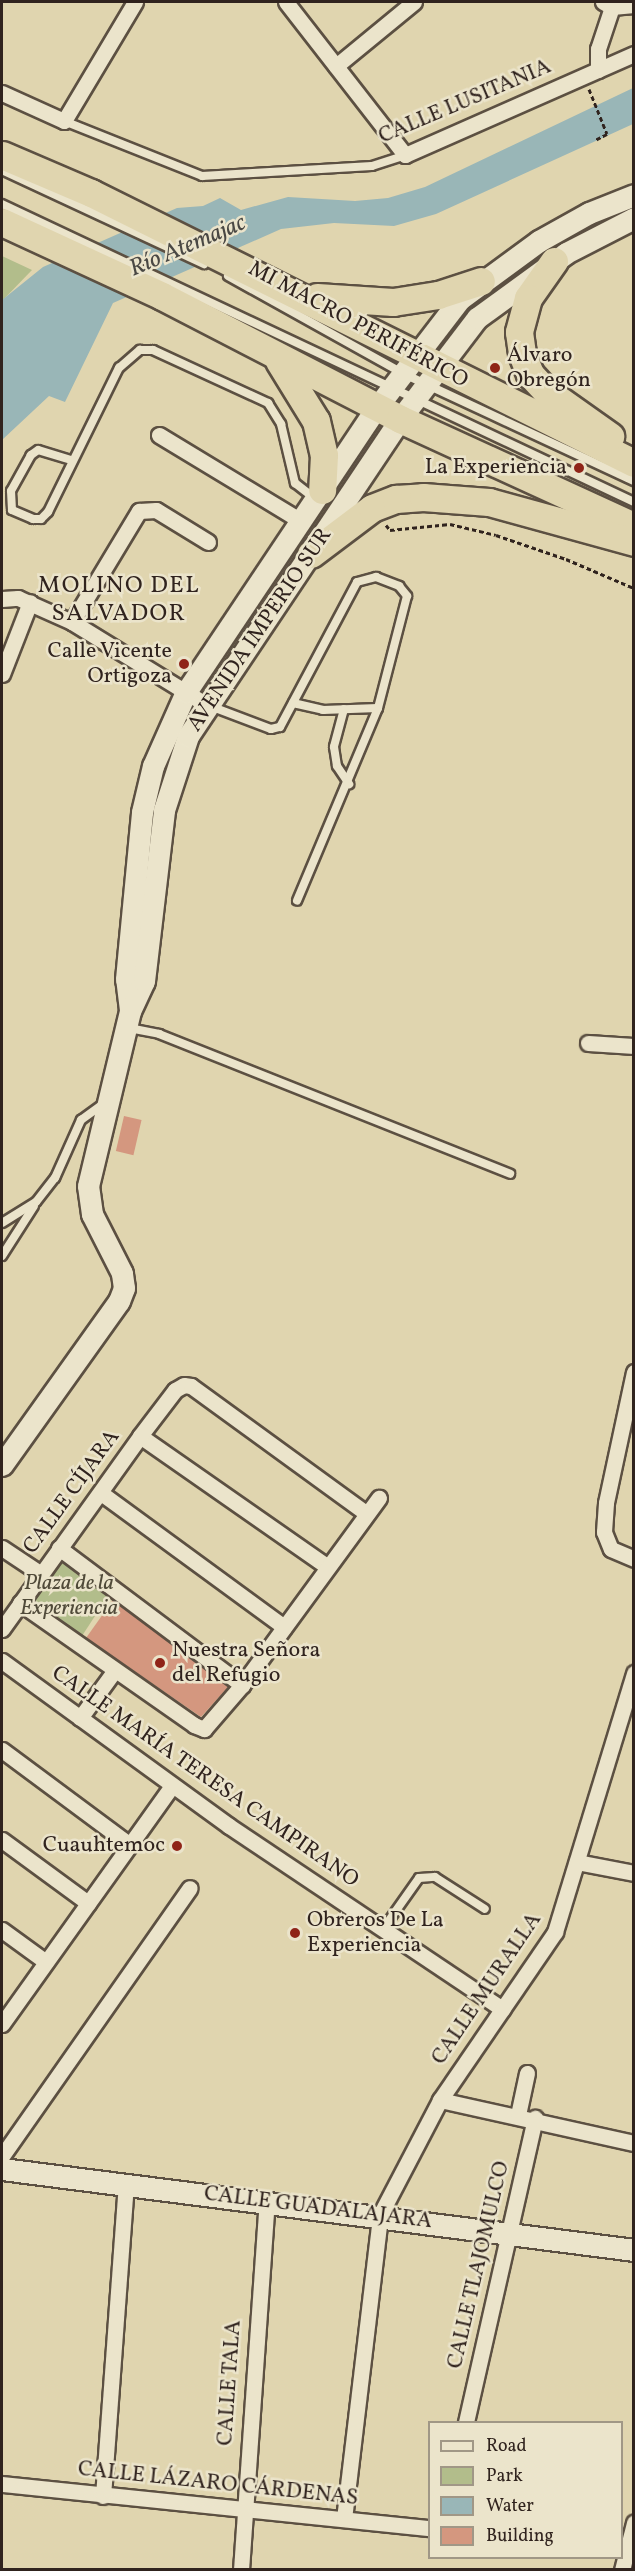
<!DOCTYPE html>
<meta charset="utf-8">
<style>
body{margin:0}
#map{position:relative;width:635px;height:2571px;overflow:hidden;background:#e0d5af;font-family:Vollkorn,serif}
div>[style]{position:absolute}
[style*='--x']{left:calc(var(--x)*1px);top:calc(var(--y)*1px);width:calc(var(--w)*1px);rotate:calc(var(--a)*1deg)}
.green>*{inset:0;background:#b2bd8b}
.water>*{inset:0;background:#99b6b7}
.building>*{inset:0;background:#d4977f;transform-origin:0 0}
.path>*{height:3px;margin-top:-1.5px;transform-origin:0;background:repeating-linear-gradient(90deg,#30231e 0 4.5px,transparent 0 7.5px)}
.roads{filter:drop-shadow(2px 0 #5c5042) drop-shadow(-2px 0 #5c5042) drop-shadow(0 2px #5c5042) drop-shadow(0 -2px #5c5042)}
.lane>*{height:8px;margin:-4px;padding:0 4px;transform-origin:4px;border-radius:4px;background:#ebe4cb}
.street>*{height:15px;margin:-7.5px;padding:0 7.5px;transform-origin:7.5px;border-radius:7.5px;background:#ebe4cb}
.secondary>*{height:21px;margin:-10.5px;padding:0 10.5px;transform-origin:10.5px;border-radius:10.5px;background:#ebe4cb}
.highway>*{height:27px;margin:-13.5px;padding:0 13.5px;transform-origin:13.5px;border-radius:13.5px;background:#e0d5af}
.dots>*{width:16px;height:16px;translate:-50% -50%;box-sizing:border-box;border:3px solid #ebe4cb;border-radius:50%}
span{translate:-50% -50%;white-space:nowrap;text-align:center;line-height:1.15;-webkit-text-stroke:5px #ebe4cb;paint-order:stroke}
.street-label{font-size:22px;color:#30231e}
.poi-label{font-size:22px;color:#30231e}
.left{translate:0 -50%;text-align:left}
.right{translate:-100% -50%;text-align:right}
.park-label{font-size:22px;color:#504a39;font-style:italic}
.water-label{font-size:24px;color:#4a4844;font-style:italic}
.neighbourhood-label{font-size:24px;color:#30231e;letter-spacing:1.5px}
.frame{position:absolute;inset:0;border:3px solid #30231e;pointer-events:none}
.legend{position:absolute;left:428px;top:2421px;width:195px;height:138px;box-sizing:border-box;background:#ebe4cb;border:2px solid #a09786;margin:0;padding:8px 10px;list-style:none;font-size:18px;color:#30231e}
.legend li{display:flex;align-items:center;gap:12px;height:30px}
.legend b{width:30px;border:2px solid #a09786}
</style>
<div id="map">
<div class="green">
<div style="clip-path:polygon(2px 256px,32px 270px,2px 301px)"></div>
<div style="clip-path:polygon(61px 1550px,110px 1593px,80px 1639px,25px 1602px)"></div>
</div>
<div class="water">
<div style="clip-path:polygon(633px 88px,633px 124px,436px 214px,394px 226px,334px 223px,281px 229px,113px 303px,65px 402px,49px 396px,2px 440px,2px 300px,43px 267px,177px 208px,203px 206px,220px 198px,241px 210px,288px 197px,355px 201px,388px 198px,425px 187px)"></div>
</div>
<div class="building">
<div style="left:124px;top:1116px;width:18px;height:36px;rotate:13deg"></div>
<div style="clip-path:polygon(113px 1600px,228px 1687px,201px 1717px,86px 1638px)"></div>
</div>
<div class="path">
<div style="--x:589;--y:89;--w:48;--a:68.2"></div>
<div style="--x:607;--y:134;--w:13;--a:153"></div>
<div style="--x:386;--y:525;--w:6;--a:51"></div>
<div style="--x:390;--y:530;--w:60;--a:-5.7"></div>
<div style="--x:450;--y:524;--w:47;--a:13.4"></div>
<div style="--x:496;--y:535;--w:74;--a:18.9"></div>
<div style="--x:566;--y:559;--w:74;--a:23.1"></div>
</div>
<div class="roads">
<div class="lane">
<div style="--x:64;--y:121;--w:149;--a:21.7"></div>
<div style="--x:202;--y:176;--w:170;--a:-3.4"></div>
<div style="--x:372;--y:166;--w:35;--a:-18"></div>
<div style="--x:2;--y:170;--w:223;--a:25"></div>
<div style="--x:2;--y:204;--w:699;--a:25.24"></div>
<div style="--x:228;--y:276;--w:199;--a:29.1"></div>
<div style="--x:402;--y:373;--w:256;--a:25"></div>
<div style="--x:71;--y:460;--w:34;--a:-163"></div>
<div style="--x:38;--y:450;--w:9;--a:144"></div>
<div style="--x:31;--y:455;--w:41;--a:119.1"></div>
<div style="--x:11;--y:491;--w:19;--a:87"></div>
<div style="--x:12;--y:510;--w:23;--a:23"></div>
<div style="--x:33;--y:519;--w:8;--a:0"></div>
<div style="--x:41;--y:519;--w:10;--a:-45"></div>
<div style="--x:48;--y:512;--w:161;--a:-63.8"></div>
<div style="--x:119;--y:368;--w:28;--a:-41"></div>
<div style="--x:140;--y:350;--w:13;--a:0"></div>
<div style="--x:153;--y:350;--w:127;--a:24.7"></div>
<div style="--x:268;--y:403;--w:25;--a:58"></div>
<div style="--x:281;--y:424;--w:61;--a:76.7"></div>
<div style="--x:295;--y:483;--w:24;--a:38"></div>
<div style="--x:293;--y:703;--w:31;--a:13"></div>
<div style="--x:323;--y:710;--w:55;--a:-2.1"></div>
<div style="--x:210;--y:706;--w:65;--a:20.7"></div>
<div style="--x:271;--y:729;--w:9;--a:-13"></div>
<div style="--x:280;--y:727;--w:164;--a:-62"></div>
<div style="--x:357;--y:582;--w:20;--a:-15"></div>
<div style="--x:376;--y:577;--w:25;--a:21"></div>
<div style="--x:399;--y:586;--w:13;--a:51"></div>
<div style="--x:407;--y:596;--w:116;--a:104.5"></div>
<div style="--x:378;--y:708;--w:209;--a:112.8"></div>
<div style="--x:344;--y:709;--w:39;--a:105"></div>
<div style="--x:334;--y:747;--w:19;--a:81"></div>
<div style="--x:337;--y:766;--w:22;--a:56"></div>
<div style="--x:129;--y:1028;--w:31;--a:11"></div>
<div style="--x:159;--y:1034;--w:378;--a:21.7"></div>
<div style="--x:2;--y:1223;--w:40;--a:-32"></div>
<div style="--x:36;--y:1202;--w:31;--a:-52"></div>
<div style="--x:55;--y:1178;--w:64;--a:-65.9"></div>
<div style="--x:81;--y:1120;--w:26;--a:-36"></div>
<div style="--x:2;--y:1256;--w:59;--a:-57.4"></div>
<div style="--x:383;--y:1929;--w:62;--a:-54.8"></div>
<div style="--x:419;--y:1878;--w:16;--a:-4"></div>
<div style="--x:435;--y:1877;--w:59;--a:32.6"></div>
</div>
<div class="street">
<div style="--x:286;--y:2;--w:194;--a:52.1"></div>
<div style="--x:405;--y:155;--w:250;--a:-23.8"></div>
<div style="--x:603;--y:2;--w:10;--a:29"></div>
<div style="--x:612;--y:7;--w:22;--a:-5"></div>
<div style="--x:336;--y:66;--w:101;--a:-39.4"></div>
<div style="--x:598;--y:70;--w:21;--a:-90"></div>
<div style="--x:598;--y:49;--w:44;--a:-71.6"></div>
<div style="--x:2;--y:93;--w:68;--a:24.3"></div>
<div style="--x:64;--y:121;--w:139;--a:-59.2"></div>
<div style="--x:159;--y:435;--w:166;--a:31.2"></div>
<div style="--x:2;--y:599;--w:16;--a:-4"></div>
<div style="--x:18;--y:598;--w:59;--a:24"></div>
<div style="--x:72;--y:622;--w:158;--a:31.6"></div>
<div style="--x:72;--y:622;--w:130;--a:-58.9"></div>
<div style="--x:139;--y:511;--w:17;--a:-3"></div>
<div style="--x:156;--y:510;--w:61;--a:31.6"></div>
<div style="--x:2;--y:674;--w:77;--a:-68.7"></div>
<div style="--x:588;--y:1043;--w:46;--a:3.7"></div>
<div style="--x:634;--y:1372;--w:134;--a:102.1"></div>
<div style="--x:606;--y:1503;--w:29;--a:94"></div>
<div style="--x:604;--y:1532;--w:18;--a:68"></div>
<div style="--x:611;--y:1549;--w:25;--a:23"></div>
<div style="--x:140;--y:1436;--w:229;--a:34.9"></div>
<div style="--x:101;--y:1493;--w:227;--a:36.2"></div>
<div style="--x:2;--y:1548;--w:47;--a:33.7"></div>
<div style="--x:59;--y:1548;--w:229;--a:36.8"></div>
<div style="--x:20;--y:1603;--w:213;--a:35"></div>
<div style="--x:194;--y:1725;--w:11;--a:22"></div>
<div style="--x:204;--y:1729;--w:58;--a:-49.2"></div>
<div style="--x:242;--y:1685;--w:232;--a:-53.8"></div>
<div style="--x:2;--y:1629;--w:237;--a:-54.4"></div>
<div style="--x:140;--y:1436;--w:58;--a:-52.7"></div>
<div style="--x:175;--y:1390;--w:10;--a:-29"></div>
<div style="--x:184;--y:1385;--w:7;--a:8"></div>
<div style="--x:191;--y:1386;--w:216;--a:36"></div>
<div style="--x:2;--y:1661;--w:281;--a:36"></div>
<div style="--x:229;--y:1826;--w:329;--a:33.8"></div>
<div style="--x:80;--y:1718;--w:59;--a:-53.9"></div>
<div style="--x:2;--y:1750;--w:159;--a:36.6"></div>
<div style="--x:2;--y:1840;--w:107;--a:36.2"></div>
<div style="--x:577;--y:1862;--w:58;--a:10.9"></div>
<div style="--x:2;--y:1930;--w:54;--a:36"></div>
<div style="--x:2;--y:2024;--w:292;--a:-54.5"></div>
<div style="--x:440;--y:2100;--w:199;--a:12.5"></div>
<div style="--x:518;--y:2115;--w:43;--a:-77.9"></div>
<div style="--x:2;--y:2156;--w:327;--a:-55"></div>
<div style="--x:466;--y:2422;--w:312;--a:-77.2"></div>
<div style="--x:2;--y:2484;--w:430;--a:5.9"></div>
<div style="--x:103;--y:2496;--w:311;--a:-85.8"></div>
<div style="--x:344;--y:2519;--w:306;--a:-83.2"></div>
<div style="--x:380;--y:2215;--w:130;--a:-62.4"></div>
<div style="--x:440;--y:2100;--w:204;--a:-55.6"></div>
<div style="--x:555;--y:1932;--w:271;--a:-73"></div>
<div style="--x:241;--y:2570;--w:371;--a:-86"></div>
<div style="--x:622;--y:2570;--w:49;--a:-75.7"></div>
</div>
<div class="secondary">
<div style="--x:130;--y:1010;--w:31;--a:-97"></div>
<div style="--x:126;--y:979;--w:168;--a:-84.5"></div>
<div style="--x:142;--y:812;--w:47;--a:-76.6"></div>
<div style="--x:153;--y:766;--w:81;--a:-66"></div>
<div style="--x:186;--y:692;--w:343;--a:-56.2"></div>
<div style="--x:377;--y:407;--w:136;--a:-52.5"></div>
<div style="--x:460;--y:299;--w:98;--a:-36.3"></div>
<div style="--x:539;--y:241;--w:57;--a:-29.2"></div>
<div style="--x:589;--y:213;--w:48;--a:-21.8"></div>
<div style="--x:2;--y:1465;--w:201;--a:-54.5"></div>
<div style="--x:119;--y:1301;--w:14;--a:-69"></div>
<div style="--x:124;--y:1288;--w:15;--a:-98"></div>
<div style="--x:122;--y:1273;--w:66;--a:-117"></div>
<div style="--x:92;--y:1214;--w:28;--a:-98"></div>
<div style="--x:88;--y:1186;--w:180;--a:-76.5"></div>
<div style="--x:130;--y:1011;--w:33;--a:-65"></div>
<div style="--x:144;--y:981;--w:172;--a:-83.3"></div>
<div style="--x:164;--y:810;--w:78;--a:-72"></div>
<div style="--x:188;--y:736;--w:381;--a:-56.2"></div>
<div style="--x:400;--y:419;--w:127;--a:-52.7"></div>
<div style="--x:477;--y:318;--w:110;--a:-36.1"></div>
<div style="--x:566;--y:253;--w:76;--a:-27.2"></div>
<div style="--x:2;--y:2169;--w:637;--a:7.3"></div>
</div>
<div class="highway">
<div style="--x:2;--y:155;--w:97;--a:23.1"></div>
<div style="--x:91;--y:193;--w:606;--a:26.44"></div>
<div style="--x:2;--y:222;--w:176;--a:24.8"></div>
<div style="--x:162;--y:296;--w:268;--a:27.3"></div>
<div style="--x:400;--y:419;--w:257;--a:24.6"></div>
<div style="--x:554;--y:261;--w:45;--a:125.1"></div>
<div style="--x:528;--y:298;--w:35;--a:105"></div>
<div style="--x:519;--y:332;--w:22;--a:82"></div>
<div style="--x:522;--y:354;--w:22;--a:68"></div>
<div style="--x:530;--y:374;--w:22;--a:47"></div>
<div style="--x:545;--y:390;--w:80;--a:35.3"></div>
<div style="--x:317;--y:297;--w:76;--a:3.8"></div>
<div style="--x:393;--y:302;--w:46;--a:-8.8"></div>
<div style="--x:438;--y:295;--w:45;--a:-18"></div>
<div style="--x:279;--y:361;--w:70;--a:58.3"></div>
<div style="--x:316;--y:421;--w:35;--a:77"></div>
<div style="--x:324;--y:455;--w:35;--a:93"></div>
<div style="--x:311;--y:554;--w:76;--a:-37"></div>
<div style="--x:372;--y:508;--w:26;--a:-21"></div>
<div style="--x:396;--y:499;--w:27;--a:-4"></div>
<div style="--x:423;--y:497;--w:66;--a:4.3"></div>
<div style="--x:489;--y:502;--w:150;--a:15.4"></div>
</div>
</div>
<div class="dots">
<div style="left:495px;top:368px;background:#8f2418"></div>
<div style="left:579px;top:468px;background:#8f2418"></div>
<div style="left:184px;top:664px;background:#8f2418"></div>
<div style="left:160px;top:1663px;background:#8f2418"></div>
<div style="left:177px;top:1846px;background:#8f2418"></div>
<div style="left:295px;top:1933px;background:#8f2418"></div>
</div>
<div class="street-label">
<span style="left:465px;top:102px;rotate:-23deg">CALLE LUSITANIA</span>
<span style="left:358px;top:325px;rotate:28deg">MI MACRO PERIFÉRICO</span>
<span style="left:260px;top:630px;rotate:-56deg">AVENIDA IMPERIO SUR</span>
<span style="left:72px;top:1492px;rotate:-54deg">CALLE CÍJARA</span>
<span style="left:205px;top:1777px;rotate:35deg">CALLE MARÍA TERESA CAMPIRANO</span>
<span style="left:487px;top:1989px;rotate:-56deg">CALLE MURALLA</span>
<span style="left:318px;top:2208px;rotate:7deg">CALLE GUADALAJARA</span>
<span style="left:479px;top:2265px;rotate:-77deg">CALLE TLAJOMULCO</span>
<span style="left:230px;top:2383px;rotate:-86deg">CALLE TALA</span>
<span style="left:218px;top:2484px;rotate:6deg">CALLE LÁZARO CÁRDENAS</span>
</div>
<div class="poi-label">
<span class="left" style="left:507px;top:368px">Álvaro<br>Obregón</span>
<span class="right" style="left:567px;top:468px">La Experiencia</span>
<span class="right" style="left:172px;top:664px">Calle Vicente<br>Ortigoza</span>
<span class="left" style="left:172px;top:1663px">Nuestra Señora<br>del Refugio</span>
<span class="right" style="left:165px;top:1846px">Cuauhtemoc</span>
<span class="left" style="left:307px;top:1933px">Obreros De La<br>Experiencia</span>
</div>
<div class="park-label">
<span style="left:69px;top:1596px">Plaza de la<br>Experiencia</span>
</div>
<div class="water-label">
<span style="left:188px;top:247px;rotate:-23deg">Río Atemajac</span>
</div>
<div class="neighbourhood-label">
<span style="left:119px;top:601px">MOLINO DEL<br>SALVADOR</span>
</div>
<div class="frame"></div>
<ul class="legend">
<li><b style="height:8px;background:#ebe4cb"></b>Road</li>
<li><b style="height:16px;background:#b2bd8b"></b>Park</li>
<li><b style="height:16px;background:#99b6b7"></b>Water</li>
<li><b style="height:16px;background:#d4977f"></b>Building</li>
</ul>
</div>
